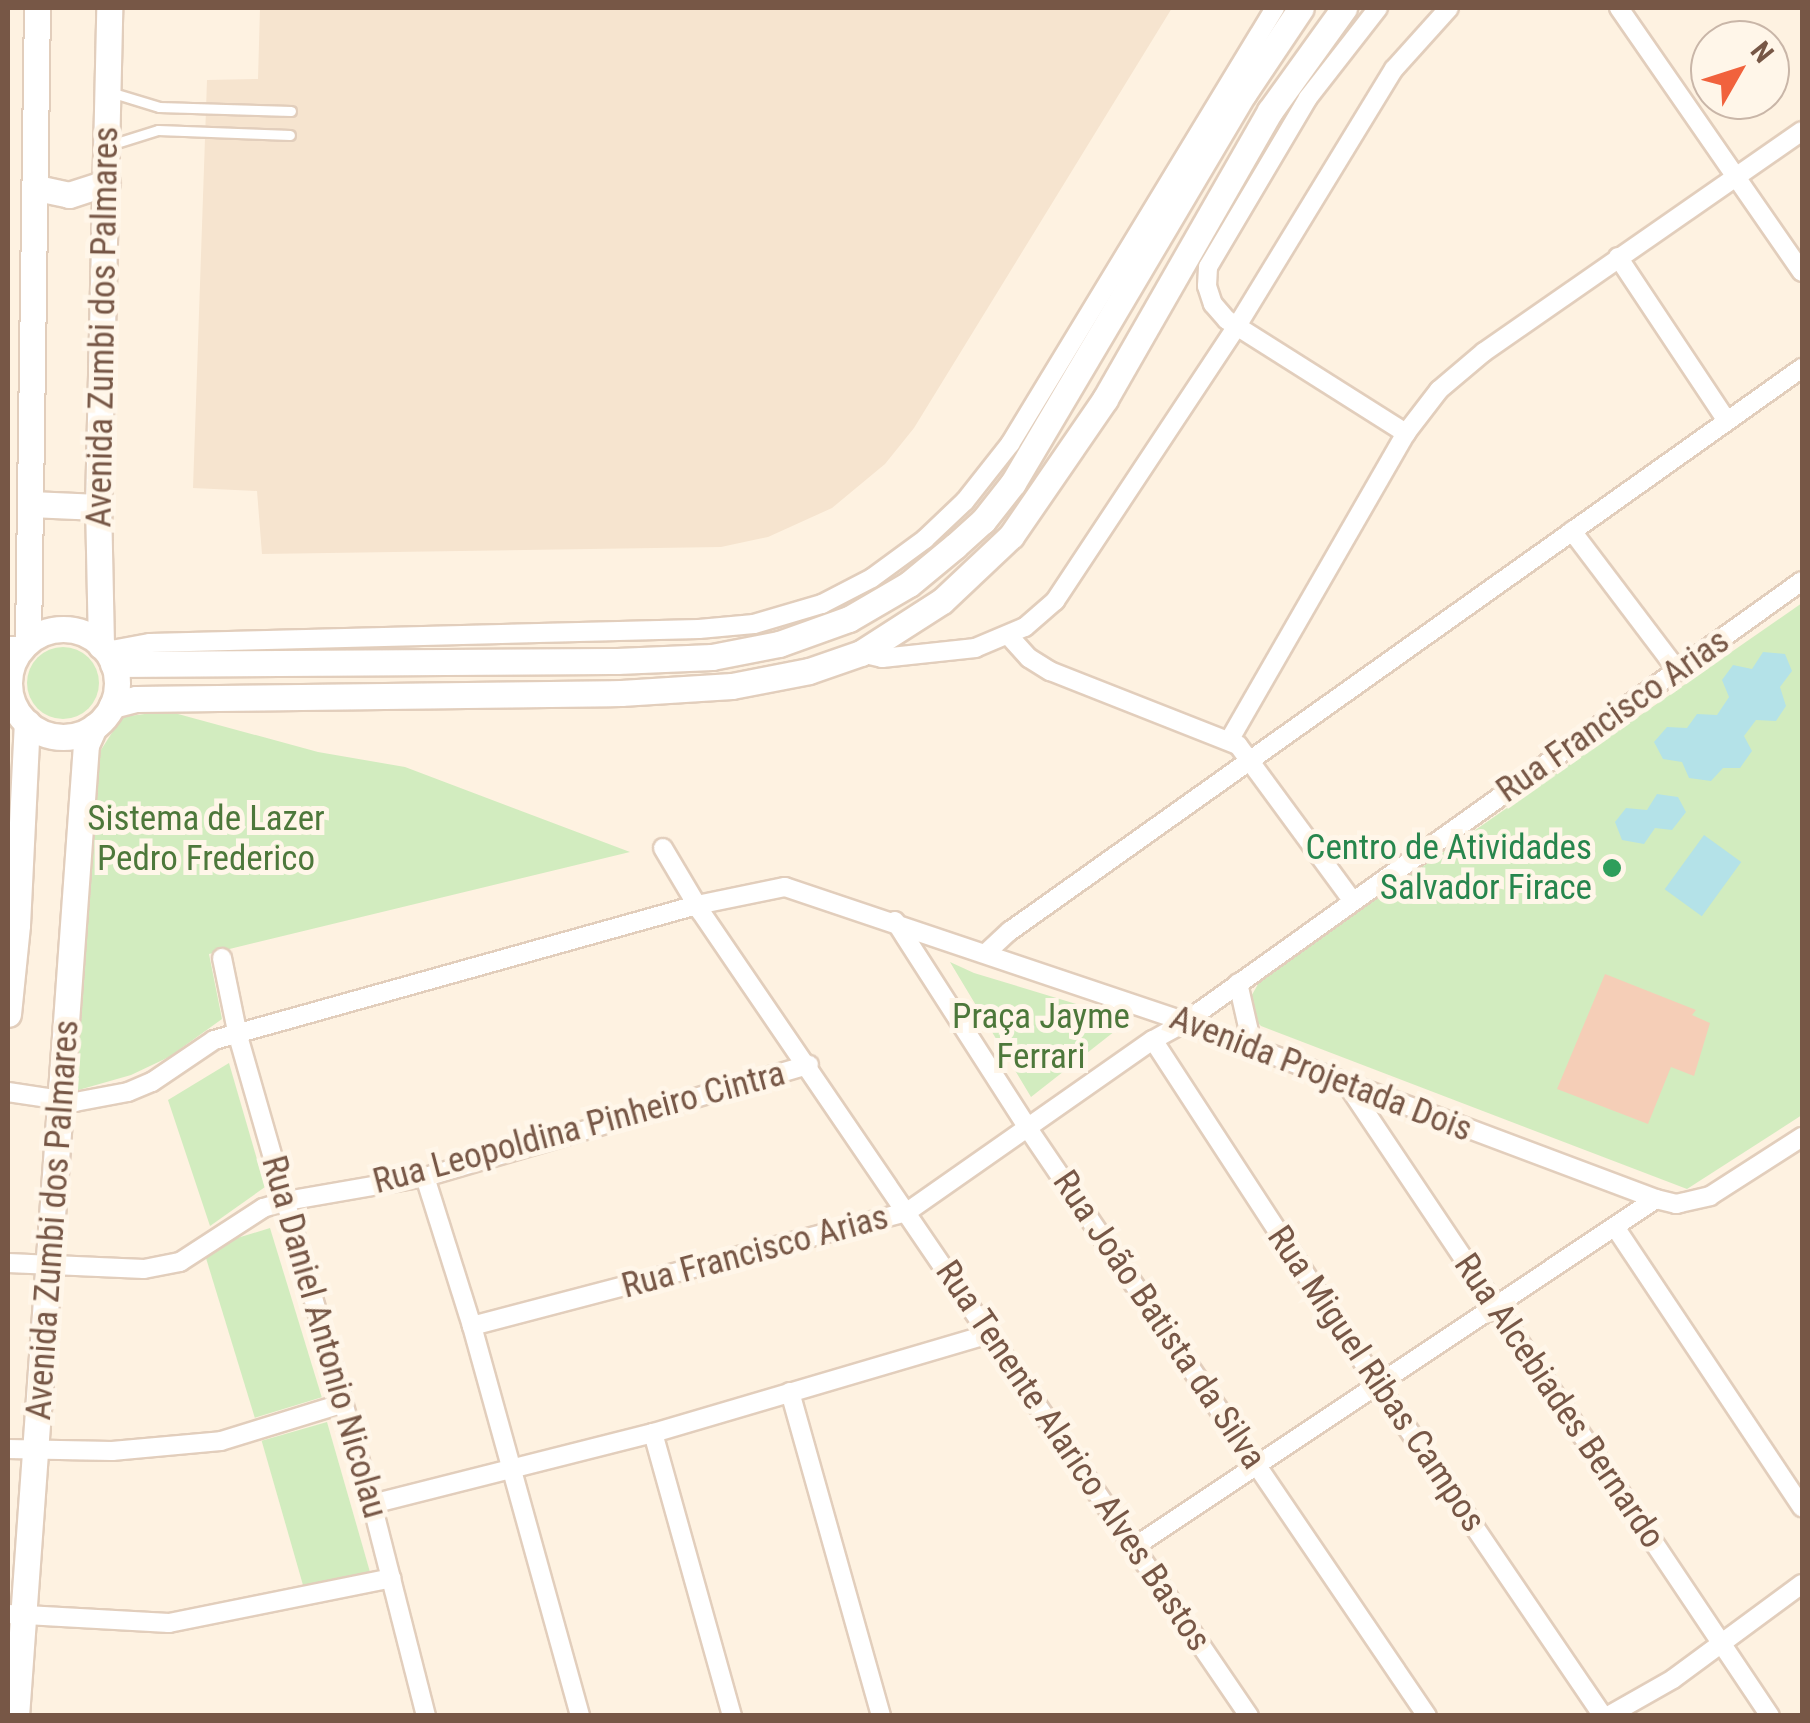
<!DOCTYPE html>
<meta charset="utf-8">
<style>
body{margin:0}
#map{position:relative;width:1810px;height:1723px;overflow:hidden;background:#fef2e1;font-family:"Roboto Condensed",sans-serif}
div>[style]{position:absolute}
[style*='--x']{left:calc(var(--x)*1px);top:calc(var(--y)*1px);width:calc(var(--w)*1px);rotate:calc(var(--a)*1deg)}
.residential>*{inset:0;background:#f6e4cf}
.green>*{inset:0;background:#d2ecbf;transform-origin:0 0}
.round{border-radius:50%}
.water>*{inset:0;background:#b4e2e8;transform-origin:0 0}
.building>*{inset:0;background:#f5ceb7}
.roads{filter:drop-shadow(2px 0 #e2cebc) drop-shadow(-2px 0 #e2cebc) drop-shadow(0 2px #e2cebc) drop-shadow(0 -2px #e2cebc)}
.lane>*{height:9px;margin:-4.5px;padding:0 4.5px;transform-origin:4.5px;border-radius:4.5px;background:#fff}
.street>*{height:18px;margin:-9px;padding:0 9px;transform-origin:9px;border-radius:9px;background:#fff}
.secondary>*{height:25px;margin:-12.5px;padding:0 12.5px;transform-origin:12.5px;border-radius:12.5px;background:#fff}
.secondary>.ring{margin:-12.5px;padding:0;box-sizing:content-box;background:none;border:25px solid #fff;border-radius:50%}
.dots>*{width:28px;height:28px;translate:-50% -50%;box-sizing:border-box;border:5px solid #fff6e9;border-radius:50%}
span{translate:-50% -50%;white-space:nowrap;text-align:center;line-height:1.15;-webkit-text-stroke:10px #fff6e9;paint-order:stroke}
.street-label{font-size:35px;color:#775746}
.park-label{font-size:35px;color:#4d783b}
.leisure-label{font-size:35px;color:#27864d}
.right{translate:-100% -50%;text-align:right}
.frame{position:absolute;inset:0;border:10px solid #775746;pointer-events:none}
.north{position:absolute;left:1690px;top:20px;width:100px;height:100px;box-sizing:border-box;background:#fff6e9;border:2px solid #c9b6a8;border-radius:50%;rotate:51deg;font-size:28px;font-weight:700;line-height:40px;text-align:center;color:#775746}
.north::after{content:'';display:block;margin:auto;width:35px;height:45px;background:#f1623d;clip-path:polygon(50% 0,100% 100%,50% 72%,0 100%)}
</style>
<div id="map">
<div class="residential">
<div style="clip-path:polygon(260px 8px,1172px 8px,914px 428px,885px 464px,832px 508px,768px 537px,721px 547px,262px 554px,257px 491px,193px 488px,207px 80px,258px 79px)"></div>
</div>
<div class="green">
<div style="clip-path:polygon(1802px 603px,1802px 1115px,1687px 1189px,1261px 1026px,1250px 1015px,1249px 1000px,1261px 979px)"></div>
<div class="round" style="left:27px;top:647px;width:72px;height:72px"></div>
<div style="clip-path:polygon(167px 711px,318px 752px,405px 767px,630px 852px,209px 954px,222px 1019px,169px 1057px,131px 1075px,75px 1091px,99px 753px,122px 717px)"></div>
<div style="clip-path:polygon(950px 962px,974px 973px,1129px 1020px,1031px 1097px)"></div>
<div style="clip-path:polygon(229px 1063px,265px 1187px,210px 1226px,168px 1100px)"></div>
<div style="left:270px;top:1228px;width:177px;height:70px;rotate:73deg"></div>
<div style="left:327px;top:1422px;width:157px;height:68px;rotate:74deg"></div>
</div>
<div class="water">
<div style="clip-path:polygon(1763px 652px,1785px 654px,1792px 671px,1780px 687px,1786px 706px,1776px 721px,1756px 720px,1744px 736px,1752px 751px,1740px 768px,1723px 768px,1711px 781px,1689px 778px,1682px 762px,1663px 759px,1654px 742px,1667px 727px,1687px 728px,1697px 714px,1717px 715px,1729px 697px,1722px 680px,1733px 665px,1752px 669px)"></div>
<div style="clip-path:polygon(1657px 794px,1678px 797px,1686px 812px,1672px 830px,1655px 828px,1644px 844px,1622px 840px,1615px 822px,1626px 808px,1647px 810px)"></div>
<div style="left:1704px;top:835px;width:46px;height:67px;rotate:36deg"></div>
</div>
<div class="building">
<div style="clip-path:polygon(1605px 974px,1696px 1010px,1692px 1015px,1710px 1023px,1694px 1076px,1671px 1067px,1648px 1124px,1557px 1089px)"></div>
</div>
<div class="roads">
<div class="lane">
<div style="--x:110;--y:92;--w:51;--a:17"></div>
<div style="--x:159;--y:107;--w:132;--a:1.7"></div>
<div style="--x:110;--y:145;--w:50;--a:-17.4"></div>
<div style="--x:158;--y:130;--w:132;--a:2.2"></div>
</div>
<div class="street">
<div style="--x:1378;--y:8;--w:114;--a:127.9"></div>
<div style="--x:1308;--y:98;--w:196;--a:120.6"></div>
<div style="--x:1208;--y:267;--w:19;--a:93"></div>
<div style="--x:1207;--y:286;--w:19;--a:72"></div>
<div style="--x:1213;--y:304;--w:21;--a:49"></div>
<div style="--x:1227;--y:320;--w:212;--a:32.3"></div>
<div style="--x:1619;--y:8;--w:321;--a:55.3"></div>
<div style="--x:1618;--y:257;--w:197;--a:56.4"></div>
<div style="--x:1572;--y:531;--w:176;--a:52.9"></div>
<div style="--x:1009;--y:636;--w:30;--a:48"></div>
<div style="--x:1029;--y:658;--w:25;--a:32"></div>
<div style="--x:1050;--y:671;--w:202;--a:21.5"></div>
<div style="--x:1238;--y:745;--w:192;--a:53.7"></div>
<div style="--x:8;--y:646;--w:16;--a:0"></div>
<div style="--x:106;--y:651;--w:45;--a:-10.3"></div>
<div style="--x:150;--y:643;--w:549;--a:-1.46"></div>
<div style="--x:699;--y:629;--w:55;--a:-5.2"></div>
<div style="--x:754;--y:624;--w:71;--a:-16.4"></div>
<div style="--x:822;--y:604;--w:56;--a:-27.5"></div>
<div style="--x:872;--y:578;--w:66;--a:-36.3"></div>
<div style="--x:925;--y:539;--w:55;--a:-43.5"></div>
<div style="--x:965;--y:501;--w:73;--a:-51.7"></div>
<div style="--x:1010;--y:444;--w:510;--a:-58.71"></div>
<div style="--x:861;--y:653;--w:22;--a:13"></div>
<div style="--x:882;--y:658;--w:94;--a:-6.1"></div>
<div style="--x:975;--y:648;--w:54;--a:-22.8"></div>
<div style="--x:1025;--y:627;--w:40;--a:-41"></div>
<div style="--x:1055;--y:601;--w:330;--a:-56.5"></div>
<div style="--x:1237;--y:326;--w:301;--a:-58.6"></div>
<div style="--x:1394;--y:69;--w:82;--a:-48"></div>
<div style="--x:1230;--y:739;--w:353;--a:-60.1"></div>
<div style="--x:1406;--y:433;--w:54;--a:-52.5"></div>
<div style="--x:1439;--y:390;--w:59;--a:-40.2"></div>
<div style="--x:1484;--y:352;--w:387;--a:-34.8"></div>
<div style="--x:663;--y:848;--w:74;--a:59.3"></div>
<div style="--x:701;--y:912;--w:973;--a:55.72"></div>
<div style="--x:895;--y:921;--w:245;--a:57.3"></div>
<div style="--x:1027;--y:1127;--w:712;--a:55.82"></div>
<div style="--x:986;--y:953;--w:33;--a:-43"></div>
<div style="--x:1010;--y:931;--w:972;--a:-35.41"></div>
<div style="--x:222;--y:958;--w:80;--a:78.4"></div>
<div style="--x:238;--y:1036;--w:487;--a:74"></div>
<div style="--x:372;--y:1504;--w:219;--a:75.7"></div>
<div style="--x:1238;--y:983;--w:68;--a:77.2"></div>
<div style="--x:1153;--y:1040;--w:412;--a:56.9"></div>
<div style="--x:1378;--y:1385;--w:400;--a:55.8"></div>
<div style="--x:1348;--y:1086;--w:758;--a:56.18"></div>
<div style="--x:8;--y:1092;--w:68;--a:8.5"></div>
<div style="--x:75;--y:1102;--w:54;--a:-10.7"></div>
<div style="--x:128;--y:1092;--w:26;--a:-23"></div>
<div style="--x:152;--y:1082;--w:75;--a:-34.1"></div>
<div style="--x:214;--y:1040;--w:502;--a:-15.62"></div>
<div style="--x:697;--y:905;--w:90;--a:-11.6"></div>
<div style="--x:785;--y:887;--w:422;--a:18.6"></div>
<div style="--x:1185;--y:1022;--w:503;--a:20.6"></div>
<div style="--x:1656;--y:1199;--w:21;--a:14"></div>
<div style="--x:1676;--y:1204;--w:35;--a:-13"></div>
<div style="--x:1710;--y:1196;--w:109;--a:-32.7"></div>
<div style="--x:425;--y:1177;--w:156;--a:72.5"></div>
<div style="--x:472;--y:1326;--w:405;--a:74.5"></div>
<div style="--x:1615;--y:1227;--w:337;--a:56.3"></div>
<div style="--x:8;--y:1263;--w:136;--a:2.5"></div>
<div style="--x:144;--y:1269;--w:37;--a:-11"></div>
<div style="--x:180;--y:1262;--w:99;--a:-33"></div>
<div style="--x:263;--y:1208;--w:24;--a:-17"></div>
<div style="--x:286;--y:1201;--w:141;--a:-9.8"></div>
<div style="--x:425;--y:1177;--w:400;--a:-16.3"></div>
<div style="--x:472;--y:1326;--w:450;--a:-14.7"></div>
<div style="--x:907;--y:1212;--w:300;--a:-35"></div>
<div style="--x:1153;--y:1040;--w:37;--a:-29"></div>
<div style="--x:1185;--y:1022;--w:758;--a:-35.56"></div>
<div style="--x:790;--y:1392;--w:337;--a:74.3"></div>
<div style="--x:653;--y:1433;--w:294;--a:74.4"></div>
<div style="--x:8;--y:1449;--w:104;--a:1.1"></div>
<div style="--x:112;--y:1451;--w:109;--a:-5.2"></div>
<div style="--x:221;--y:1441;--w:126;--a:-17.1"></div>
<div style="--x:372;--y:1504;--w:290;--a:-14.2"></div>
<div style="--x:653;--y:1433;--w:350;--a:-16.4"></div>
<div style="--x:1134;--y:1547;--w:627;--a:-33.69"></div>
<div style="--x:8;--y:1614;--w:161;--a:3.2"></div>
<div style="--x:169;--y:1623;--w:227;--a:-11.4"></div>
<div style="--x:1608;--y:1716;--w:75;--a:-29.6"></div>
<div style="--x:1673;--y:1679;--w:160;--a:-36.4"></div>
</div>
<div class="secondary">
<div style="--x:37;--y:188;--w:33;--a:12"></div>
<div style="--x:69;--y:195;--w:40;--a:-18"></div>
<div style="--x:31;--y:504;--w:67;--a:2.6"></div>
<div class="ring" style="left:9px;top:629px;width:83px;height:83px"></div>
<div style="--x:28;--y:641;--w:633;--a:-89.19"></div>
<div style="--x:101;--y:646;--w:139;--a:-91.2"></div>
<div style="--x:98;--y:507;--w:499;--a:-88.7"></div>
<div style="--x:113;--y:664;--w:504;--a:-0.34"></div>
<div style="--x:617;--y:661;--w:95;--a:-2.4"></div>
<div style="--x:712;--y:657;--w:68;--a:-11"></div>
<div style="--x:779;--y:644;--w:74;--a:-19.7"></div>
<div style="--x:849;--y:619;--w:69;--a:-30.3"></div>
<div style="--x:909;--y:584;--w:60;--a:-39.6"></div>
<div style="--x:955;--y:546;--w:38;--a:-42"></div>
<div style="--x:983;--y:521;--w:48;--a:-51.7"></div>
<div style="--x:1013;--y:483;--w:453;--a:-59.4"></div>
<div style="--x:1244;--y:93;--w:102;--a:-56.2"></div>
<div style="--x:112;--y:705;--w:25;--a:-14"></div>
<div style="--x:136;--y:699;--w:485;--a:-0.7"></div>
<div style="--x:621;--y:693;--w:111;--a:-3.6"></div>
<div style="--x:732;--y:686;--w:78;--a:-11"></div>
<div style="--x:809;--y:671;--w:55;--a:-19.1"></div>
<div style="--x:861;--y:653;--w:96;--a:-32.7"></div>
<div style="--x:942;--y:601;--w:95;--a:-43.3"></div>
<div style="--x:1011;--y:536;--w:166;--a:-55.5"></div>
<div style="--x:1105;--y:399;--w:332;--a:-60.2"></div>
<div style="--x:1270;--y:111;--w:127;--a:-54.3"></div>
<div style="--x:8;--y:1014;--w:89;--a:-84.2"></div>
<div style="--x:17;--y:925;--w:203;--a:-87.2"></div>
<div style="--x:16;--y:1716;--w:974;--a:-85.88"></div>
<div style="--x:86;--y:745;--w:20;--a:-66"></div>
</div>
</div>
<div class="dots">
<div style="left:1612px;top:868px;background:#2e9e5b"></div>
</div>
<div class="street-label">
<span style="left:103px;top:327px;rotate:-89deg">Avenida Zumbi dos Palmares</span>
<span style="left:1613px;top:716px;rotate:-35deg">Rua Francisco Arias</span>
<span style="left:1321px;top:1074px;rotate:21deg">Avenida Projetada Dois</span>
<span style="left:579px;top:1128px;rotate:-15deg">Rua Leopoldina Pinheiro Cintra</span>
<span style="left:53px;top:1220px;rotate:-86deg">Avenida Zumbi dos Palmares</span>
<span style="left:755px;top:1252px;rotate:-15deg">Rua Francisco Arias</span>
<span style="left:1159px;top:1320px;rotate:56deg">Rua João Batista da Silva</span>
<span style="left:324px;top:1337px;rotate:74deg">Rua Daniel Antonio Nicolau</span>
<span style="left:1376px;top:1379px;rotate:56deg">Rua Miguel Ribas Campos</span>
<span style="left:1559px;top:1401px;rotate:56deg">Rua Alcebiades Bernardo</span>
<span style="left:1073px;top:1456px;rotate:56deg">Rua Tenente Alarico Alves Bastos</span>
</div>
<div class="park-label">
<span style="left:206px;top:839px">Sistema de Lazer<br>Pedro Frederico</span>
<span style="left:1041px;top:1037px">Praça Jayme<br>Ferrari</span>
</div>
<div class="leisure-label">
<span class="right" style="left:1592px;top:868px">Centro de Atividades<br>Salvador Firace</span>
</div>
<div class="frame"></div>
<div class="north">N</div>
</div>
